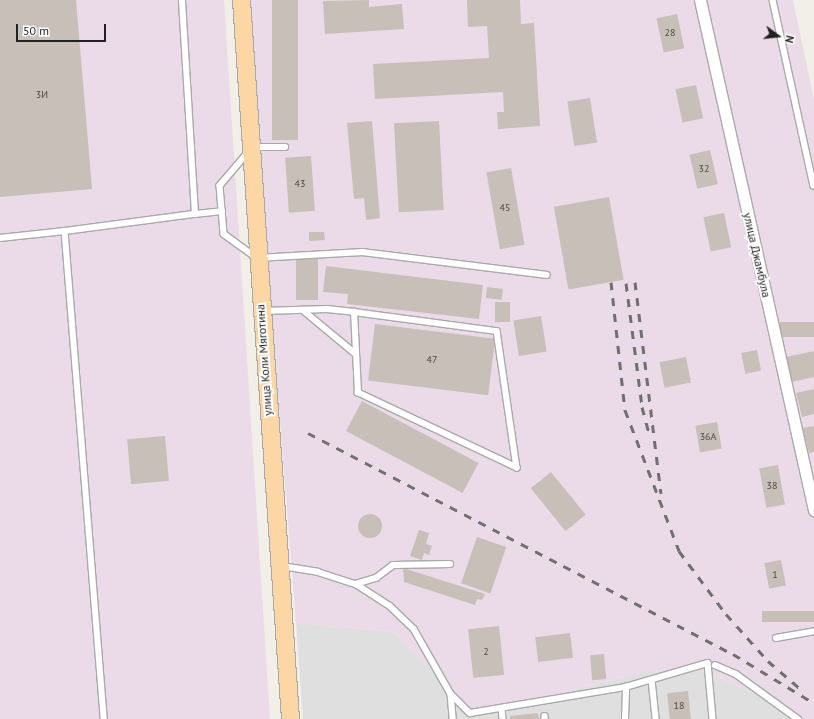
<!DOCTYPE html>
<meta charset="utf-8">
<style>
body{margin:0}
#map{position:relative;width:814px;height:719px;overflow:hidden;background:#f2efe9;font-family:"PT Sans",sans-serif}
div>[style]{position:absolute}
[style*='--x']{left:calc(var(--x)*1px);top:calc(var(--y)*1px);width:calc(var(--w)*1px);rotate:calc(var(--a)*1deg)}
.residential>*{inset:0;background:#e0dfdf}
.industrial>*{inset:0;background:#ebdbe8}
.building>*{inset:0;background:#c7bfb8;transform-origin:0 0}
.round{border-radius:50%}
.roads{filter:drop-shadow(1px 0 #a9a9a9) drop-shadow(-1px 0 #a9a9a9) drop-shadow(0 1px #a9a9a9) drop-shadow(0 -1px #a9a9a9)}
.service>*{height:5.5px;margin:-2.75px;padding:0 2.75px;transform-origin:2.75px;border-radius:2.75px;background:#fff}
.minor>*{height:11px;margin:-5.5px;padding:0 5.5px;transform-origin:5.5px;border-radius:5.5px;background:#fff}
.primary>*{height:17px;margin:-8.5px;padding:0 8.5px;transform-origin:8.5px;border-radius:8.5px;background:#fcd6a4}
.rail>*{height:3px;margin-top:-1.5px;transform-origin:0;background:repeating-linear-gradient(90deg,#707070 0 8px,transparent 0 16px)}
span{translate:-50% -50%;white-space:nowrap;text-align:center;line-height:1.15;-webkit-text-stroke:4px #fff;paint-order:stroke}
.number-label{font-size:10px;color:#4b4948}
.number-label span{-webkit-text-stroke-width:0}
.street-label{font-size:12px;color:#222}
.north{position:absolute;left:758px;top:16px;width:40px;height:40px;-webkit-text-stroke:3px #fff;paint-order:stroke;rotate:105deg;font-size:11px;font-weight:700;line-height:16px;text-align:center;color:#222}
.north::after{content:'';display:block;margin:auto;width:14px;height:18px;background:#222;clip-path:polygon(50% 0,100% 100%,50% 72%,0 100%)}
.scale{position:absolute;left:16px;top:24px;width:90px;height:18px;box-sizing:border-box;border:2px solid #222;border-top:0;padding-left:5px;font-size:12px;line-height:14px;white-space:nowrap;color:#222;-webkit-text-stroke:3px #fff;paint-order:stroke}
</style>
<div id="map">
<div class="residential">
<div style="clip-path:polygon(296px 623px,394px 632px,477px 715px,638px 673px,692px 666px,762px 697px,791px 719px,303px 719px)"></div>
</div>
<div class="industrial">
<div style="clip-path:polygon(0 0,224px 0,270px 719px,0 719px)"></div>
<div style="clip-path:polygon(247px 0,793px 0,814px 100px,814px 719px,791px 719px,762px 697px,692px 666px,638px 673px,476px 715px,394px 632px,296px 623px)"></div>
</div>
<div class="building">
<div style="clip-path:polygon(0 0,76px 0,92px 189px,0 197px)"></div>
<div style="left:272px;top:0;width:26px;height:140px"></div>
<div style="clip-path:polygon(369px 0,369px 7px,402px 4px,404px 29px,325px 34px,323px 1px)"></div>
<div style="clip-path:polygon(467px 0,520px 0,521px 24px,534px 23px,540px 126px,498px 129px,497px 112px,504px 112px,503px 92px,375px 99px,373px 64px,489px 58px,487px 26px,468px 27px)"></div>
<div style="left:677px;top:14px;width:35px;height:21px;rotate:78deg"></div>
<div style="left:696px;top:85px;width:34px;height:21px;rotate:78deg"></div>
<div style="left:590px;top:98px;width:45px;height:23px;rotate:81deg"></div>
<div style="clip-path:polygon(372px 121px,380px 218px,366px 220px,364px 198px,354px 199px,347px 123px)"></div>
<div style="left:439px;top:121px;width:89px;height:45px;rotate:87deg"></div>
<div style="left:710px;top:150px;width:35px;height:21px;rotate:77deg"></div>
<div style="left:311px;top:156px;width:55px;height:26px;rotate:86deg"></div>
<div style="left:511px;top:168px;width:78px;height:25px;rotate:80deg"></div>
<div style="left:609px;top:197px;width:84px;height:56px;rotate:80deg"></div>
<div style="left:724px;top:213px;width:35px;height:21px;rotate:78deg"></div>
<div style="clip-path:polygon(309px 232px,324px 232px,325px 240px,309px 241px)"></div>
<div style="left:296px;top:257px;width:22px;height:43px"></div>
<div style="clip-path:polygon(326px 266px,483px 285px,479px 319px,347px 304px,348px 294px,323px 292px)"></div>
<div style="left:487px;top:287px;width:16px;height:11px;rotate:7deg"></div>
<div style="left:495px;top:302px;width:15px;height:20px"></div>
<div style="left:541px;top:316px;width:36px;height:28px;rotate:81deg"></div>
<div style="left:814px;top:322px;width:15px;height:34px;rotate:90deg"></div>
<div style="left:375px;top:324px;width:121px;height:57px;rotate:7deg"></div>
<div style="left:757px;top:350px;width:21px;height:16px;rotate:79deg"></div>
<div style="clip-path:polygon(814px 351px,814px 377px,791px 382px,786px 357px)"></div>
<div style="left:686px;top:357px;width:26px;height:27px;rotate:79deg"></div>
<div style="clip-path:polygon(814px 389px,814px 414px,802px 417px,796px 393px)"></div>
<div style="left:362px;top:401px;width:132px;height:34px;rotate:28deg"></div>
<div style="left:717px;top:422px;width:27px;height:22px;rotate:80deg"></div>
<div style="clip-path:polygon(814px 426px,814px 452px,809px 453px,803px 428px)"></div>
<div style="left:165px;top:436px;width:45px;height:38px;rotate:85deg"></div>
<div style="left:778px;top:465px;width:40px;height:19px;rotate:80deg"></div>
<div style="left:551px;top:472px;width:55px;height:26px;rotate:51deg"></div>
<div class="round" style="left:358px;top:514px;width:24px;height:24px"></div>
<div style="clip-path:polygon(419px 530px,429px 533px,426px 544px,432px 546px,429px 555px,424px 553px,422px 560px,410px 556px)"></div>
<div style="left:477px;top:537px;width:31px;height:49px;rotate:19deg"></div>
<div style="left:781px;top:560px;width:26px;height:17px;rotate:79deg"></div>
<div style="clip-path:polygon(403px 568px,485px 594px,482px 600px,477px 599px,475px 605px,404px 582px)"></div>
<div style="left:814px;top:611px;width:11px;height:52px;rotate:90deg"></div>
<div style="left:499px;top:626px;width:49px;height:31px;rotate:84deg"></div>
<div style="left:570px;top:633px;width:25px;height:35px;rotate:83deg"></div>
<div style="left:604px;top:654px;width:25px;height:14px;rotate:85deg"></div>
<div style="left:688px;top:691px;width:28px;height:21px;rotate:84deg"></div>
<div style="clip-path:polygon(538px 713px,539px 719px,510px 719px,510px 716px)"></div>
</div>
<div class="roads">
<div class="service">
<div style="--x:773;--y:0;--w:190;--a:77.6"></div>
<div style="--x:253;--y:147;--w:32;--a:0"></div>
<div style="--x:248;--y:153;--w:43;--a:130.3"></div>
<div style="--x:220;--y:186;--w:48;--a:85.2"></div>
<div style="--x:224;--y:234;--w:41;--a:36"></div>
<div style="--x:257;--y:258;--w:106;--a:-3.2"></div>
<div style="--x:363;--y:252;--w:185;--a:7.1"></div>
<div style="--x:195;--y:214;--w:27;--a:-6"></div>
<div style="--x:65;--y:231;--w:131;--a:-7.5"></div>
<div style="--x:195;--y:214;--w:214;--a:-93.5"></div>
<div style="--x:0;--y:238;--w:65;--a:-6.1"></div>
<div style="--x:65;--y:231;--w:490;--a:85.4"></div>
<div style="--x:303;--y:310;--w:69;--a:39.7"></div>
<div style="--x:263;--y:311;--w:64;--a:-1.8"></div>
<div style="--x:327;--y:309;--w:27;--a:6"></div>
<div style="--x:354;--y:312;--w:144;--a:7.6"></div>
<div style="--x:497;--y:331;--w:138;--a:81.7"></div>
<div style="--x:517;--y:468;--w:176;--a:-154.7"></div>
<div style="--x:358;--y:393;--w:81;--a:-92.8"></div>
<div style="--x:282;--y:566;--w:36;--a:9"></div>
<div style="--x:318;--y:572;--w:40;--a:18"></div>
<div style="--x:356;--y:584;--w:40;--a:32.9"></div>
<div style="--x:390;--y:606;--w:33;--a:44"></div>
<div style="--x:414;--y:629;--w:75;--a:60.4"></div>
<div style="--x:451;--y:694;--w:27;--a:45"></div>
<div style="--x:470;--y:713;--w:158;--a:-9.5"></div>
<div style="--x:626;--y:687;--w:85;--a:-16.3"></div>
<div style="--x:708;--y:663;--w:56;--a:84.9"></div>
<div style="--x:356;--y:584;--w:21;--a:-17"></div>
<div style="--x:376;--y:578;--w:21;--a:-37"></div>
<div style="--x:393;--y:565;--w:57;--a:-1"></div>
<div style="--x:776;--y:638;--w:39;--a:-10"></div>
<div style="--x:715;--y:665;--w:23;--a:23"></div>
<div style="--x:736;--y:674;--w:77;--a:36"></div>
<div style="--x:652;--y:680;--w:39;--a:84"></div>
<div style="--x:451;--y:694;--w:25;--a:85"></div>
<div style="--x:502;--y:709;--w:10;--a:84"></div>
<div style="--x:545;--y:716;--w:3;--a:90"></div>
<div style="--x:625;--y:719;--w:32;--a:-88"></div>
</div>
<div class="minor">
<div style="--x:700;--y:0;--w:523;--a:77.4"></div>
</div>
<div class="primary">
<div style="--x:241;--y:0;--w:721;--a:86.1"></div>
</div>
</div>
<div class="rail">
<div style="--x:611;--y:282;--w:129;--a:83.8"></div>
<div style="--x:625;--y:410;--w:151;--a:69"></div>
<div style="--x:679;--y:551;--w:79;--a:53.3"></div>
<div style="--x:726;--y:614;--w:63;--a:48.2"></div>
<div style="--x:768;--y:661;--w:48;--a:40.7"></div>
<div style="--x:635;--y:282;--w:213;--a:83"></div>
<div style="--x:626;--y:283;--w:125;--a:82.6"></div>
<div style="--x:642;--y:407;--w:27;--a:75"></div>
<div style="--x:308;--y:433;--w:479;--a:27.5"></div>
<div style="--x:733;--y:654;--w:95;--a:31.2"></div>
</div>
<div class="number-label">
<span style="left:670px;top:33px">28</span>
<span style="left:42px;top:95px">3И</span>
<span style="left:704px;top:169px">32</span>
<span style="left:300px;top:184px">43</span>
<span style="left:505px;top:208px">45</span>
<span style="left:432px;top:360px">47</span>
<span style="left:708px;top:437px">36А</span>
<span style="left:772px;top:486px">38</span>
<span style="left:775px;top:575px">1</span>
<span style="left:486px;top:652px">2</span>
<span style="left:679px;top:706px">18</span>
</div>
<div class="street-label">
<span style="left:757px;top:255px;rotate:77deg">улица Джамбула</span>
<span style="left:264px;top:360px;rotate:-94deg">улица Коли Мяготина</span>
</div>
<div class="north">N</div>
<div class="scale">50 m</div>
</div>
